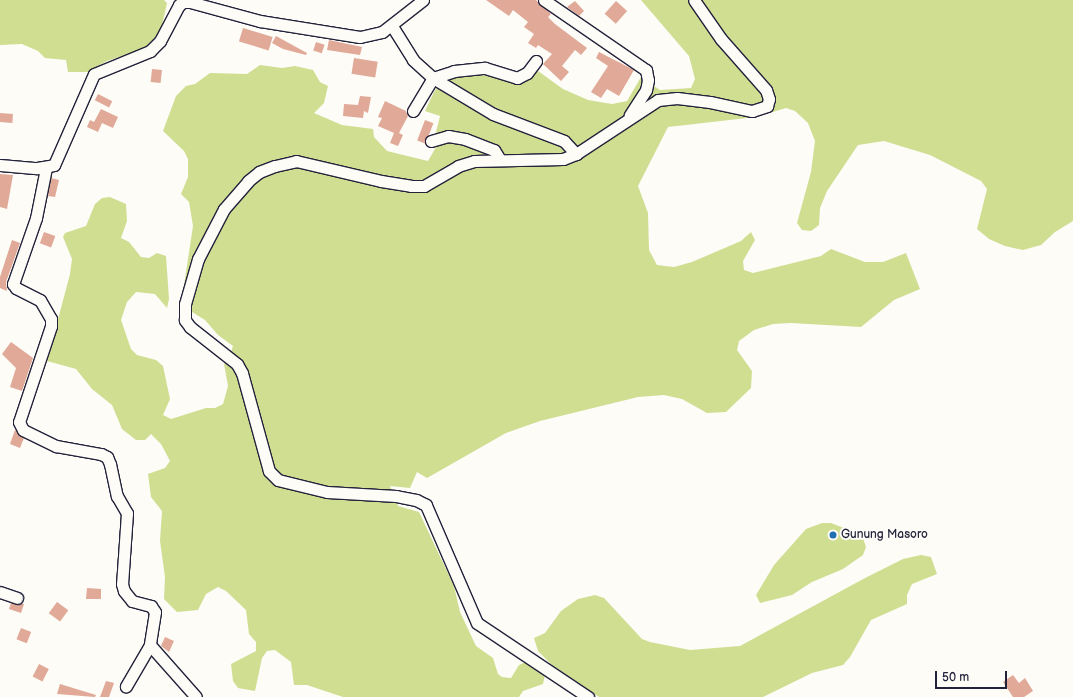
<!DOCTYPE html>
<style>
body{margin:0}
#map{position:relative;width:1073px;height:697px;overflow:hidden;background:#fdfcf7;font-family:"Balsamiq Sans",sans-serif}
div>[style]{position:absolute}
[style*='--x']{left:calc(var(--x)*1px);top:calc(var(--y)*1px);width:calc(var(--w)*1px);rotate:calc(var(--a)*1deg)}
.green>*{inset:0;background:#d0de92}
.building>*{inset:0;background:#e1a998;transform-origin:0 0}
.roads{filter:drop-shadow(1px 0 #22223b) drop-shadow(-1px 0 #22223b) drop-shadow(0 1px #22223b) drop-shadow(0 -1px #22223b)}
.minor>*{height:11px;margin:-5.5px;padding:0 5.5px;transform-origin:5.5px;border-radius:5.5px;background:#fdfcf7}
.dots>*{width:11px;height:11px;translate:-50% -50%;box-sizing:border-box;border:2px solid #fdfcf7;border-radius:50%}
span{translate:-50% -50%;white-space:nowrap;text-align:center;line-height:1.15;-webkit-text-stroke:4px #fdfcf7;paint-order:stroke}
.poi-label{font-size:12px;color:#22223b}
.left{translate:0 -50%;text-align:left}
.scale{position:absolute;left:935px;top:671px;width:72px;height:18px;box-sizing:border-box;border:2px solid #22223b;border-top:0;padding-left:5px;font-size:12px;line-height:14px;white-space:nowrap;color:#22223b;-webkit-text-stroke:3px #fdfcf7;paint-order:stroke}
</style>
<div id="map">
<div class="green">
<div style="clip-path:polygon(0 0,164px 0,167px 3px,161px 30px,146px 48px,107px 61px,87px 72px,68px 72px,66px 60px,45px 58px,38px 51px,22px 44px,0 45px)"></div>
<div style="clip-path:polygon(641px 0,1073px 0,1073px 221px,1055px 232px,1041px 245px,1023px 250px,1005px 246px,989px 239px,977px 229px,987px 189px,981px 181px,930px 155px,884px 141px,858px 145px,827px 191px,820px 208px,819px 225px,811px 231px,802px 230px,797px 223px,811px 172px,815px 141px,808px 123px,795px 111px,786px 108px,756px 117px,668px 127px,638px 186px,648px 213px,649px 250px,657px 265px,674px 267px,692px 262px,741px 241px,751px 232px,755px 240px,743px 261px,744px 270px,753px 273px,821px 256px,831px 249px,865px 262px,883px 262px,906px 253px,920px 289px,894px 300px,861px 327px,791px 323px,773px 324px,754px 330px,739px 341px,737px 350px,752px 371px,751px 388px,726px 412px,707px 413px,682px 399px,664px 395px,638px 397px,540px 421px,506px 433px,427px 478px,417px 472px,410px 488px,390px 486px,398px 506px,419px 512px,454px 586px,460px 612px,476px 646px,493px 658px,498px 674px,502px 677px,511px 678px,519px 665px,526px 662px,545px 675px,543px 684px,523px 691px,519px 697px,343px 697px,307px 685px,294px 685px,291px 662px,275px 650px,267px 651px,262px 658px,255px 691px,238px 688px,233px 681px,231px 664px,256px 651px,256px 642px,249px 634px,246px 610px,226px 591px,218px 587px,206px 594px,198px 610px,177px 612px,164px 599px,165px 577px,160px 541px,162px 511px,151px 497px,148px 474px,165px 468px,170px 461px,161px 444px,151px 434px,145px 440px,136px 440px,122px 429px,112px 405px,92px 389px,76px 369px,47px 361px,70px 274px,72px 259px,63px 237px,65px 233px,86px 226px,95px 204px,102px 198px,110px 197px,126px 204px,127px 221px,121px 238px,129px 242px,141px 257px,149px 258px,157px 253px,166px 256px,169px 299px,167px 308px,155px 294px,136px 292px,127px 302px,121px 320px,131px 349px,137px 355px,156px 360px,163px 366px,170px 399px,163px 415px,171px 419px,206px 408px,215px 408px,223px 404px,228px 386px,224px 364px,228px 361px,233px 346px,218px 335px,205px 320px,181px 305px,193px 226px,189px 202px,181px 194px,188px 177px,188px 159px,184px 151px,163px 131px,176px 96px,186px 86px,195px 84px,210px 73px,247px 74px,260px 65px,282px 68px,295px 66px,313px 70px,320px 82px,328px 86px,324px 103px,314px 113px,342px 125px,373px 129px,374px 137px,387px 151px,428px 161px,439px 142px,436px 132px,440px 116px,425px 111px,435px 90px,452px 76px,497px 75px,523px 83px,538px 71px,563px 89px,588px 100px,612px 104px,627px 101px,641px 77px,660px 90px,691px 88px,695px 79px,689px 56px)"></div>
<div style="clip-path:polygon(822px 523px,831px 523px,862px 535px,866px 547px,863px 555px,843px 569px,812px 582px,792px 595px,760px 603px,756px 595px,774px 565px,806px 529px)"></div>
<div style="clip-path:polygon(921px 555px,931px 557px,937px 574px,912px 584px,907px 595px,907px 604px,871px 620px,850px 657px,843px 665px,812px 673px,763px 697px,599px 697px,552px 665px,538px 651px,534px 638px,545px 633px,561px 611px,578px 599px,595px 595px,604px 598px,642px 639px,650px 642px,690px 650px,740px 646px,865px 578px,903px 559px)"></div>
</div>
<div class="building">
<div style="clip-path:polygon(486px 0,536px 0,551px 14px,548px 17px,555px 24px,587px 48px,581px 55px,575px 50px,562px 66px,569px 72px,561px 81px,543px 64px,552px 54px,538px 45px,536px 48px,528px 43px,534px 34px,524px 27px,528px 22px,513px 10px,509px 16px)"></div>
<div style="clip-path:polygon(575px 1px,584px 11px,579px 16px,567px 7px)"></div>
<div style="left:616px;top:1px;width:15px;height:17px;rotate:42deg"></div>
<div style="left:243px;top:28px;width:31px;height:14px;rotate:17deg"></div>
<div style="clip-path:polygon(276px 36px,307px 53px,306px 55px,283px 49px,272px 43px)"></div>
<div style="clip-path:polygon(329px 40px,362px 47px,360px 55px,327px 50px)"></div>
<div style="left:316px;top:42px;width:9px;height:9px;rotate:18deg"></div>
<div style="clip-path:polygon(599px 52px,634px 70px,619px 96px,607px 89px,601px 98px,591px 92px,608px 66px,596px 58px)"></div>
<div style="left:354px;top:58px;width:24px;height:16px;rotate:9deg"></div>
<div style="left:152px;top:69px;width:10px;height:13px;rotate:6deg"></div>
<div style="left:98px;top:94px;width:16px;height:7px;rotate:27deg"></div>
<div style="clip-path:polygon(360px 96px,371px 97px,368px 113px,364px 111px,363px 118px,343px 116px,344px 104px,358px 105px)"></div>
<div style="clip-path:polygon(385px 101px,406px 111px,408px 116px,399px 133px,403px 135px,398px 146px,390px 143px,394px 133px,378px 126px,382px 118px,378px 117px)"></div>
<div style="clip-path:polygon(101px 109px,118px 117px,113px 128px,102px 123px,98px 132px,87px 127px,90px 120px,94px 122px)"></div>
<div style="left:0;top:113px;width:13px;height:9px;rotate:4deg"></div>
<div style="left:425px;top:120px;width:9px;height:22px;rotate:21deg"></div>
<div style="clip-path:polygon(0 174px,13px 175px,7px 209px,0 207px)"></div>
<div style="clip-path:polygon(51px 178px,59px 180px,55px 197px,48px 196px)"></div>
<div style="left:44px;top:232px;width:12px;height:12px;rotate:20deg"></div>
<div style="clip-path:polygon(12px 240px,20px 243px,6px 282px,7px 291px,0 288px,0 277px)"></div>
<div style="clip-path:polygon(11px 342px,33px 358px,22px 391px,10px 387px,16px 368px,2px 354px)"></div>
<div style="clip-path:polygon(15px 430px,24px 438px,20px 448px,10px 444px)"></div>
<div style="clip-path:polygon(87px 588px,101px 589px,101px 599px,86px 599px)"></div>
<div style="left:57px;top:602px;width:14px;height:14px;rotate:36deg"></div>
<div style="clip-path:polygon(11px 603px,24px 604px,21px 613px,9px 609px)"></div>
<div style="left:21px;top:628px;width:11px;height:12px;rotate:22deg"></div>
<div style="clip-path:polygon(165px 637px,174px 641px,169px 652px,161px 646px)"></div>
<div style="left:39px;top:664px;width:11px;height:14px;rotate:27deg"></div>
<div style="clip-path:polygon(1013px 675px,1019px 683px,1025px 678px,1033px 691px,1024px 697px,1013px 697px,1003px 682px)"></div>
<div style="clip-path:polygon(106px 681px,114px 683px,109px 697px,100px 697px)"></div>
<div style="clip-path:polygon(60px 684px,96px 695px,95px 697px,57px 694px)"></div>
</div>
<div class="roads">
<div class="minor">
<div style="--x:544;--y:0;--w:124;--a:34.5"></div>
<div style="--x:646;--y:70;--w:10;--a:79"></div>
<div style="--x:648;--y:80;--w:10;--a:101"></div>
<div style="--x:646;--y:90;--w:30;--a:123"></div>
<div style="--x:392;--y:26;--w:40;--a:58"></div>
<div style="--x:413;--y:60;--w:27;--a:42"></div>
<div style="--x:433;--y:78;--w:70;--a:31"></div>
<div style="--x:493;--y:114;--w:76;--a:20.8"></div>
<div style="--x:564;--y:141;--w:18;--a:47"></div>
<div style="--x:413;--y:111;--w:39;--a:-59"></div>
<div style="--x:433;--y:78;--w:22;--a:-18"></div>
<div style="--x:454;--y:71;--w:31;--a:-6"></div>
<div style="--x:485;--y:68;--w:34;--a:17"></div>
<div style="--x:517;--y:78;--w:11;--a:-27"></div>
<div style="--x:527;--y:73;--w:15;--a:-53"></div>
<div style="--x:431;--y:141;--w:18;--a:-16"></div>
<div style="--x:448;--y:136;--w:17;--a:10"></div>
<div style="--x:465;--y:139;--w:31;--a:21"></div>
<div style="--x:494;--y:150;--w:9;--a:58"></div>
<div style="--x:0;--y:165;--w:37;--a:5"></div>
<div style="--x:37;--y:168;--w:17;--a:-10"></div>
<div style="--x:54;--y:165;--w:99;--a:-66.3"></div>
<div style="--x:94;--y:74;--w:61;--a:-22.3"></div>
<div style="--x:150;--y:51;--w:14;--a:-45"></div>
<div style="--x:160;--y:41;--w:41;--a:-62.2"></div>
<div style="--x:179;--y:5;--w:5;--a:-37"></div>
<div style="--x:183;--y:2;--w:7;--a:0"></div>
<div style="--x:190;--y:2;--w:73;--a:15.2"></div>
<div style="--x:260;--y:21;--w:101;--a:9.1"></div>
<div style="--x:360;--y:37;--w:23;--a:-13"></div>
<div style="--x:382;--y:32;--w:52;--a:-38"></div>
<div style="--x:46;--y:168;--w:51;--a:101.3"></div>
<div style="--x:36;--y:218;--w:70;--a:109.2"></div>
<div style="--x:13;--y:284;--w:5;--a:53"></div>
<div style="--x:16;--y:288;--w:27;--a:27"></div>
<div style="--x:40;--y:300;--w:22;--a:60"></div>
<div style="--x:51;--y:319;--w:7;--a:90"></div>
<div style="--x:51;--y:326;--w:101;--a:108.4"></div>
<div style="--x:19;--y:422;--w:9;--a:63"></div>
<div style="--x:23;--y:430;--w:37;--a:26"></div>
<div style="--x:56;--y:446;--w:46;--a:10.1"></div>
<div style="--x:101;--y:454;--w:7;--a:27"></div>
<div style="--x:107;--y:457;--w:8;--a:67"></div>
<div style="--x:110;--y:464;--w:33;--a:78"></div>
<div style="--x:117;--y:496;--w:20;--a:60"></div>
<div style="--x:127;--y:513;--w:71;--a:94"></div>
<div style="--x:122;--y:584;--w:7;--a:74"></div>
<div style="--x:124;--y:591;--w:13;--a:51"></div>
<div style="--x:132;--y:601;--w:20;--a:15"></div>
<div style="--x:151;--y:606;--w:7;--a:56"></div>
<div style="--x:155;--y:612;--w:33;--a:99"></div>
<div style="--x:150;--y:645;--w:48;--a:120.3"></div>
<div style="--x:0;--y:592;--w:18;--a:19"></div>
<div style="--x:150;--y:645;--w:69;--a:48.5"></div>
<div style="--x:588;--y:697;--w:133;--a:-146.3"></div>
<div style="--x:477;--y:623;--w:129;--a:-113.4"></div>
<div style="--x:426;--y:505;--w:11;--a:-153"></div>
<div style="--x:416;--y:500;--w:20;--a:-169"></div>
<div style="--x:396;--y:496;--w:69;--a:-176.7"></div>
<div style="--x:327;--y:492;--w:50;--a:-166.2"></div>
<div style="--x:278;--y:480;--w:13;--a:-135"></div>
<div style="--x:269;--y:471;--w:102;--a:-105.4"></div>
<div style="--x:242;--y:373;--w:10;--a:-119"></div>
<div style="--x:237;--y:364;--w:60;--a:-141.8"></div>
<div style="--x:190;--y:327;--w:9;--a:-126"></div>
<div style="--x:185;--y:320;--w:16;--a:-90"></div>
<div style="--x:185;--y:304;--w:47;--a:-73.9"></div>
<div style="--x:198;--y:259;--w:56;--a:-62.5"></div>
<div style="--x:224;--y:209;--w:37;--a:-49"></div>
<div style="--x:248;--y:181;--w:14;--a:-39"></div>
<div style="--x:259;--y:172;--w:17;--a:-21"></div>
<div style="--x:275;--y:166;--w:22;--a:-13"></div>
<div style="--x:296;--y:161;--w:87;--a:13.2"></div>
<div style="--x:381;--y:181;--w:30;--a:9"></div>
<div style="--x:411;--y:186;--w:13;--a:0"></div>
<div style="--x:424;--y:186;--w:39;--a:-30"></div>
<div style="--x:458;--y:166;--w:17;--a:-17"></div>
<div style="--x:474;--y:161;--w:89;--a:-1.3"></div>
<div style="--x:563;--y:159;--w:14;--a:-21"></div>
<div style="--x:576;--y:154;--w:98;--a:-33.4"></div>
<div style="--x:658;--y:100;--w:19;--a:-6"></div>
<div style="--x:677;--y:98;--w:33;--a:7"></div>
<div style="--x:710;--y:102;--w:43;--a:12.1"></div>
<div style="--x:752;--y:111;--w:16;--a:-18"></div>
<div style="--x:767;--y:106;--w:7;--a:-74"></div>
<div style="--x:769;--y:99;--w:9;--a:-108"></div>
<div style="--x:766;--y:90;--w:68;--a:-131.4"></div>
<div style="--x:721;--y:39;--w:47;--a:-124.7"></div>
</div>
</div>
<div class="dots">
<div style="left:833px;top:535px;background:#1f6fb2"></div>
</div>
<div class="poi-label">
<span class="left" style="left:841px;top:535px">Gunung Masoro</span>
</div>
<div class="scale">50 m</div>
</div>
